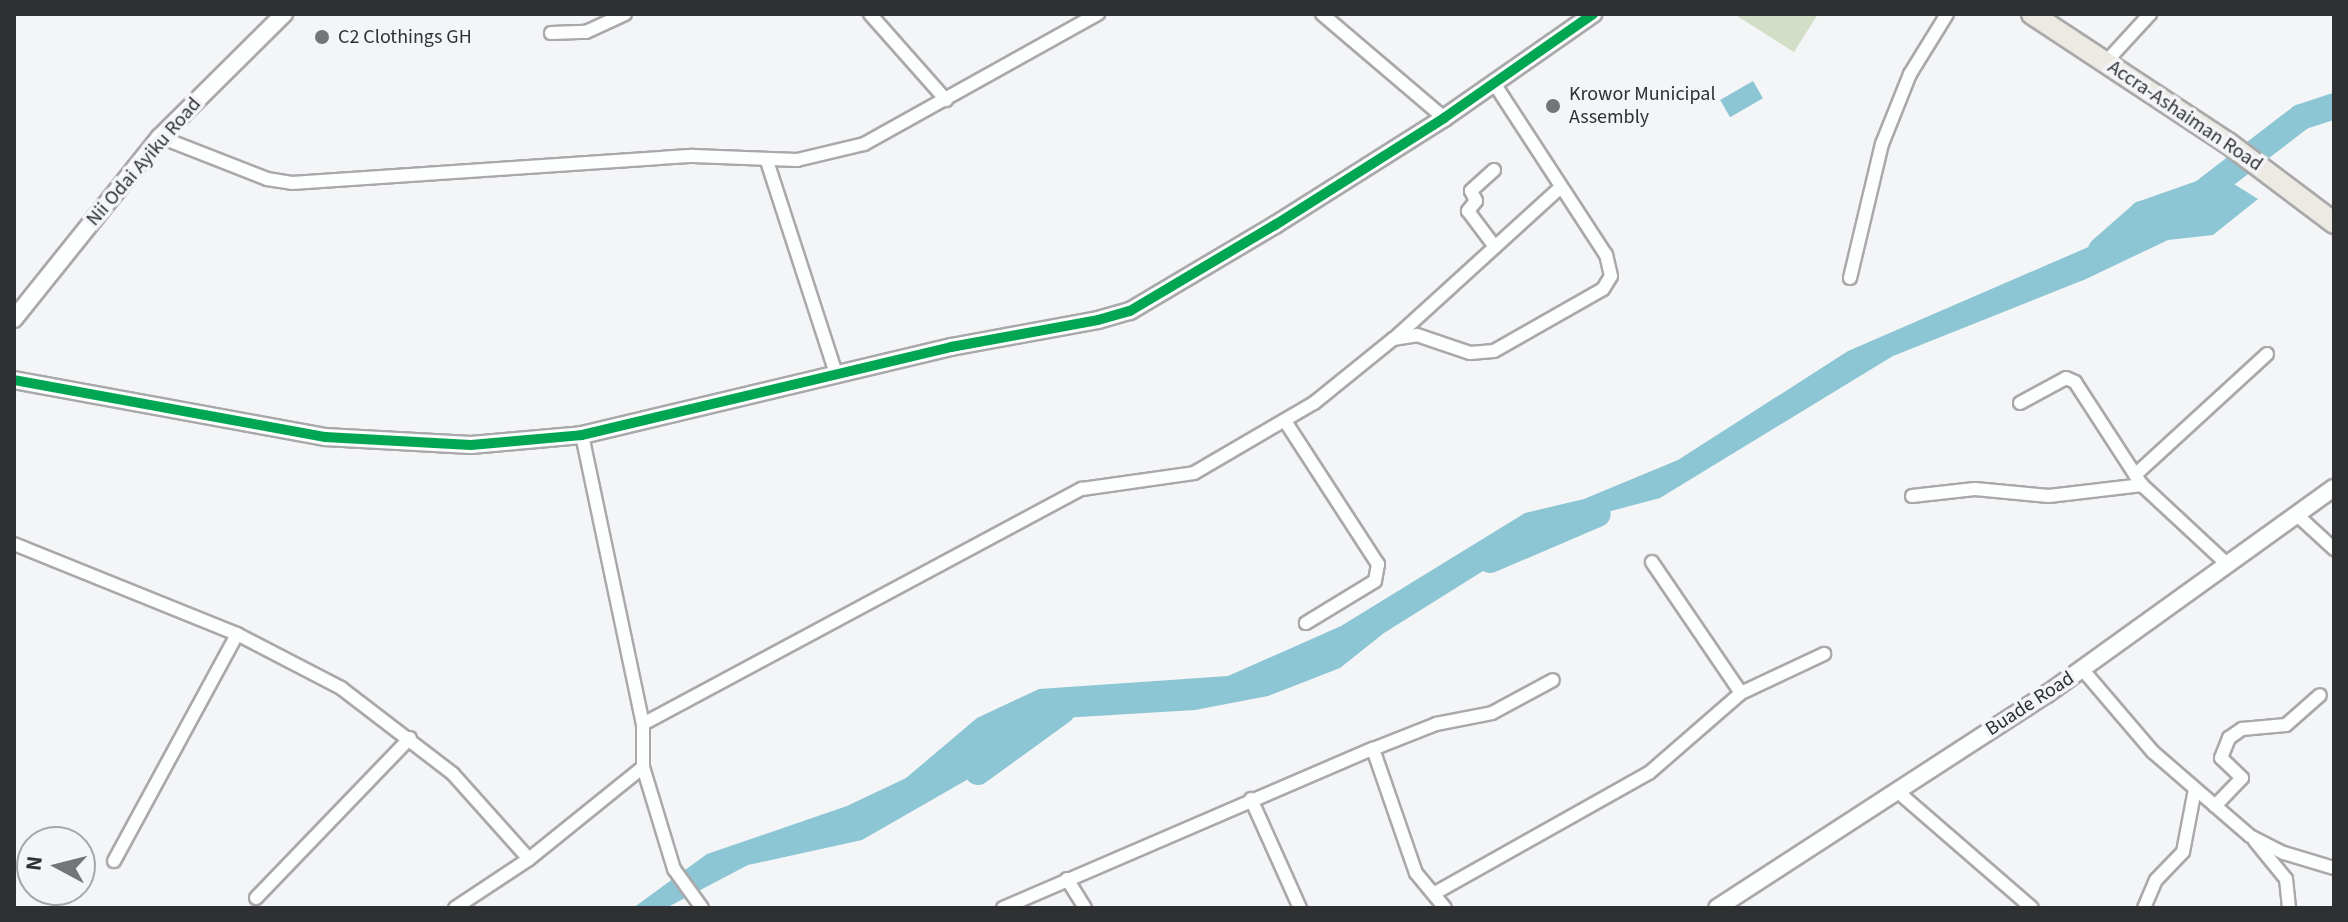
<!DOCTYPE html>
<style>
body{margin:0}
#map{position:relative;width:2348px;height:922px;overflow:hidden;background:#f4f5f7;font-family:"Source Sans 3",sans-serif}
div>[style]{position:absolute}
[style*='--x']{left:calc(var(--x)*1px);top:calc(var(--y)*1px);width:calc(var(--w)*1px);rotate:calc(var(--a)*1deg)}
.green>*{inset:0;background:#d2dec6}
.water>*{inset:0;background:#8cc6d5;transform-origin:0 0}
.river>*{height:26px;margin:-13px;padding:0 13px;transform-origin:13px;border-radius:13px;background:#8cc6d5}
.roads{filter:drop-shadow(2px 0 #a9a9ab) drop-shadow(-2px 0 #a9a9ab) drop-shadow(0 2px #a9a9ab) drop-shadow(0 -2px #a9a9ab)}
.minor>*{height:12px;margin:-6px;padding:0 6px;transform-origin:6px;border-radius:6px;background:#fdfefe}
.tertiary>*{height:16px;margin:-8px;padding:0 8px;transform-origin:8px;border-radius:8px;background:#fdfefe}
.primary>*{height:20px;margin:-10px;padding:0 10px;transform-origin:10px;border-radius:10px;background:#ede9e3}
.bus-1>*{height:10px;margin:-5px;padding:0 5px;transform-origin:5px;border-radius:5px;background:#00a651}
.dots>*{width:22px;height:22px;translate:-50% -50%;box-sizing:border-box;border:4px solid #f3f5f8;border-radius:50%}
span{translate:-50% -50%;white-space:nowrap;text-align:center;line-height:1.15;-webkit-text-stroke:7px #f3f5f8;paint-order:stroke}
.poi-label{font-size:20px;color:#2f3031}
.left{translate:0 -50%;text-align:left}
.street-label{font-size:20px;color:#2f3031}
.frame{position:absolute;inset:0;border:16px solid #2f3031;pointer-events:none}
.north{position:absolute;left:16px;top:826px;width:80px;height:80px;box-sizing:border-box;background:#f3f5f8;border:2px solid #a5a6a8;border-radius:50%;rotate:277deg;font-size:22px;font-weight:700;line-height:32px;text-align:center;color:#2f3031}
.north::after{content:'';display:block;margin:auto;width:28px;height:36px;background:#747576;clip-path:polygon(50% 0,100% 100%,50% 72%,0 100%)}
</style>
<div id="map">
<div class="green">
<div style="clip-path:polygon(1734px 14px,1818px 14px,1794px 52px)"></div>
</div>
<div class="water">
<div style="left:1753px;top:81px;width:20px;height:38px;rotate:60deg"></div>
<div style="clip-path:polygon(2234px 184px,2258px 199px,2213px 235px,2168px 240px,2086px 279px,1893px 356px,1660px 498px,1536px 531px,1515px 551px,1384px 633px,1340px 668px,1268px 696px,1195px 710px,1062px 718px,1019px 732px,991px 766px,862px 840px,748px 865px,666px 908px,633px 908px,707px 854px,847px 806px,906px 778px,977px 718px,1039px 689px,1228px 676px,1341px 626px,1525px 513px,1584px 499px,1678px 460px,1848px 351px)"></div>
</div>
<div class="river">
<div style="--x:2101;--y:250;--w:55;--a:-41.3"></div>
<div style="--x:2142;--y:214;--w:64;--a:-19.3"></div>
<div style="--x:2202;--y:193;--w:125;--a:-37.5"></div>
<div style="--x:2301;--y:117;--w:35;--a:-18"></div>
<div style="--x:1490;--y:560;--w:117;--a:-23.1"></div>
<div style="--x:978;--y:772;--w:104;--a:-36"></div>
</div>
<div class="roads">
<div class="minor">
<div style="--x:870;--y:14;--w:115;--a:48.5"></div>
<div style="--x:1322;--y:14;--w:160;--a:40.4"></div>
<div style="--x:551;--y:33;--w:35;--a:-2"></div>
<div style="--x:586;--y:32;--w:43;--a:-24.8"></div>
<div style="--x:2105;--y:63;--w:67;--a:-47.4"></div>
<div style="--x:160;--y:137;--w:115;--a:21.4"></div>
<div style="--x:267;--y:179;--w:25;--a:9"></div>
<div style="--x:292;--y:183;--w:402;--a:-3.9"></div>
<div style="--x:693;--y:156;--w:104;--a:2.2"></div>
<div style="--x:797;--y:160;--w:69;--a:-13.4"></div>
<div style="--x:864;--y:144;--w:268;--a:-29.1"></div>
<div style="--x:767;--y:161;--w:223;--a:72"></div>
<div style="--x:1494;--y:170;--w:31;--a:138"></div>
<div style="--x:1471;--y:191;--w:11;--a:63"></div>
<div style="--x:1476;--y:201;--w:13;--a:129"></div>
<div style="--x:1468;--y:211;--w:45;--a:53.1"></div>
<div style="--x:1850;--y:278;--w:138;--a:-76.6"></div>
<div style="--x:1882;--y:144;--w:75;--a:-68.2"></div>
<div style="--x:1910;--y:74;--w:70;--a:-58.3"></div>
<div style="--x:1396;--y:337;--w:222;--a:-42.3"></div>
<div style="--x:2020;--y:403;--w:52;--a:-28.5"></div>
<div style="--x:2066;--y:378;--w:10;--a:24"></div>
<div style="--x:2075;--y:382;--w:123;--a:57"></div>
<div style="--x:2142;--y:485;--w:117;--a:42.9"></div>
<div style="--x:1285;--y:421;--w:171;--a:57"></div>
<div style="--x:1378;--y:564;--w:17;--a:100"></div>
<div style="--x:1375;--y:581;--w:81;--a:148.7"></div>
<div style="--x:582;--y:435;--w:295;--a:78.1"></div>
<div style="--x:643;--y:724;--w:43;--a:90"></div>
<div style="--x:643;--y:767;--w:107;--a:73.1"></div>
<div style="--x:674;--y:869;--w:48;--a:54.3"></div>
<div style="--x:2135;--y:475;--w:179;--a:-42.5"></div>
<div style="--x:1912;--y:496;--w:63;--a:-6.3"></div>
<div style="--x:1975;--y:489;--w:74;--a:5.4"></div>
<div style="--x:2049;--y:496;--w:94;--a:-6.7"></div>
<div style="--x:2298;--y:516;--w:49;--a:42.5"></div>
<div style="--x:14;--y:544;--w:240;--a:22"></div>
<div style="--x:237;--y:634;--w:117;--a:27.4"></div>
<div style="--x:341;--y:688;--w:141;--a:37.5"></div>
<div style="--x:453;--y:774;--w:114;--a:48.2"></div>
<div style="--x:1652;--y:562;--w:158;--a:55.8"></div>
<div style="--x:2082;--y:669;--w:109;--a:49.5"></div>
<div style="--x:2153;--y:752;--w:128;--a:40.9"></div>
<div style="--x:2250;--y:836;--w:38;--a:27"></div>
<div style="--x:2284;--y:853;--w:52;--a:16.7"></div>
<div style="--x:643;--y:724;--w:498;--a:-28.2"></div>
<div style="--x:1082;--y:489;--w:113;--a:-8.1"></div>
<div style="--x:1194;--y:473;--w:139;--a:-30.3"></div>
<div style="--x:1314;--y:403;--w:102;--a:-39"></div>
<div style="--x:1393;--y:339;--w:24;--a:-9"></div>
<div style="--x:1417;--y:335;--w:56;--a:18.8"></div>
<div style="--x:1470;--y:353;--w:24;--a:-5"></div>
<div style="--x:1494;--y:351;--w:125;--a:-29.6"></div>
<div style="--x:1603;--y:289;--w:15;--a:-58"></div>
<div style="--x:1611;--y:276;--w:22;--a:-103"></div>
<div style="--x:1606;--y:255;--w:205;--a:-123.1"></div>
<div style="--x:1373;--y:749;--w:131;--a:70.9"></div>
<div style="--x:1416;--y:873;--w:45;--a:50.4"></div>
<div style="--x:1898;--y:792;--w:177;--a:40.9"></div>
<div style="--x:1251;--y:799;--w:120;--a:65.8"></div>
<div style="--x:2215;--y:806;--w:39;--a:-46"></div>
<div style="--x:2242;--y:778;--w:29;--a:-136"></div>
<div style="--x:2221;--y:758;--w:22;--a:-68"></div>
<div style="--x:2229;--y:738;--w:16;--a:-35"></div>
<div style="--x:2242;--y:729;--w:44;--a:-5.2"></div>
<div style="--x:2286;--y:725;--w:45;--a:-41.4"></div>
<div style="--x:2255;--y:841;--w:49;--a:50.8"></div>
<div style="--x:2286;--y:879;--w:29;--a:84"></div>
<div style="--x:114;--y:861;--w:258;--a:-61.5"></div>
<div style="--x:1067;--y:879;--w:34;--a:58"></div>
<div style="--x:1435;--y:893;--w:245;--a:-29.3"></div>
<div style="--x:1649;--y:773;--w:122;--a:-41"></div>
<div style="--x:1741;--y:693;--w:92;--a:-25.2"></div>
<div style="--x:256;--y:898;--w:222;--a:-46.1"></div>
<div style="--x:455;--y:908;--w:89;--a:-33.5"></div>
<div style="--x:529;--y:859;--w:146;--a:-38.9"></div>
<div style="--x:1003;--y:908;--w:403;--a:-23.3"></div>
<div style="--x:1373;--y:749;--w:68;--a:-21.6"></div>
<div style="--x:1436;--y:724;--w:57;--a:-11.1"></div>
<div style="--x:1492;--y:713;--w:69;--a:-28.4"></div>
<div style="--x:2144;--y:908;--w:30;--a:-67"></div>
<div style="--x:2156;--y:880;--w:39;--a:-46"></div>
<div style="--x:2183;--y:852;--w:64;--a:-79.2"></div>
</div>
<div class="tertiary">
<div style="--x:14;--y:319;--w:233;--a:-51.3"></div>
<div style="--x:160;--y:137;--w:175;--a:-44.8"></div>
<div style="--x:14;--y:380;--w:316;--a:10.4"></div>
<div style="--x:325;--y:437;--w:146;--a:3.1"></div>
<div style="--x:471;--y:445;--w:111;--a:-5.1"></div>
<div style="--x:582;--y:435;--w:379;--a:-13.4"></div>
<div style="--x:951;--y:347;--w:149;--a:-10.4"></div>
<div style="--x:1098;--y:320;--w:33;--a:-16"></div>
<div style="--x:1130;--y:311;--w:169;--a:-30.7"></div>
<div style="--x:1275;--y:225;--w:200;--a:-32.3"></div>
<div style="--x:1444;--y:118;--w:182;--a:-34.9"></div>
<div style="--x:1717;--y:908;--w:393;--a:-33"></div>
<div style="--x:2047;--y:694;--w:353;--a:-35.7"></div>
</div>
<div class="primary">
<div style="--x:2032;--y:14;--w:235;--a:33.4"></div>
<div style="--x:2228;--y:143;--w:133;--a:37"></div>
</div>
</div>
<div class="bus-1">
<div style="--x:14;--y:380;--w:316;--a:10.4"></div>
<div style="--x:325;--y:437;--w:146;--a:3.1"></div>
<div style="--x:471;--y:445;--w:111;--a:-5.1"></div>
<div style="--x:582;--y:435;--w:379;--a:-13.4"></div>
<div style="--x:951;--y:347;--w:149;--a:-10.4"></div>
<div style="--x:1098;--y:320;--w:33;--a:-16"></div>
<div style="--x:1130;--y:311;--w:169;--a:-30.7"></div>
<div style="--x:1275;--y:225;--w:200;--a:-32.3"></div>
<div style="--x:1444;--y:118;--w:182;--a:-34.9"></div>
</div>
<div class="dots">
<div style="left:322px;top:37px;background:#747576"></div>
<div style="left:1553px;top:106px;background:#747576"></div>
</div>
<div class="poi-label">
<span class="left" style="left:338px;top:37px">C2 Clothings GH</span>
<span class="left" style="left:1569px;top:106px">Krowor Municipal<br>Assembly</span>
</div>
<div class="street-label">
<span style="left:2185px;top:116px;rotate:34deg">Accra-Ashaiman Road</span>
<span style="left:144px;top:162px;rotate:-49deg">Nii Odai Ayiku Road</span>
<span style="left:2030px;top:704px;rotate:-33deg">Buade Road</span>
</div>
<div class="frame"></div>
<div class="north">N</div>
</div>
